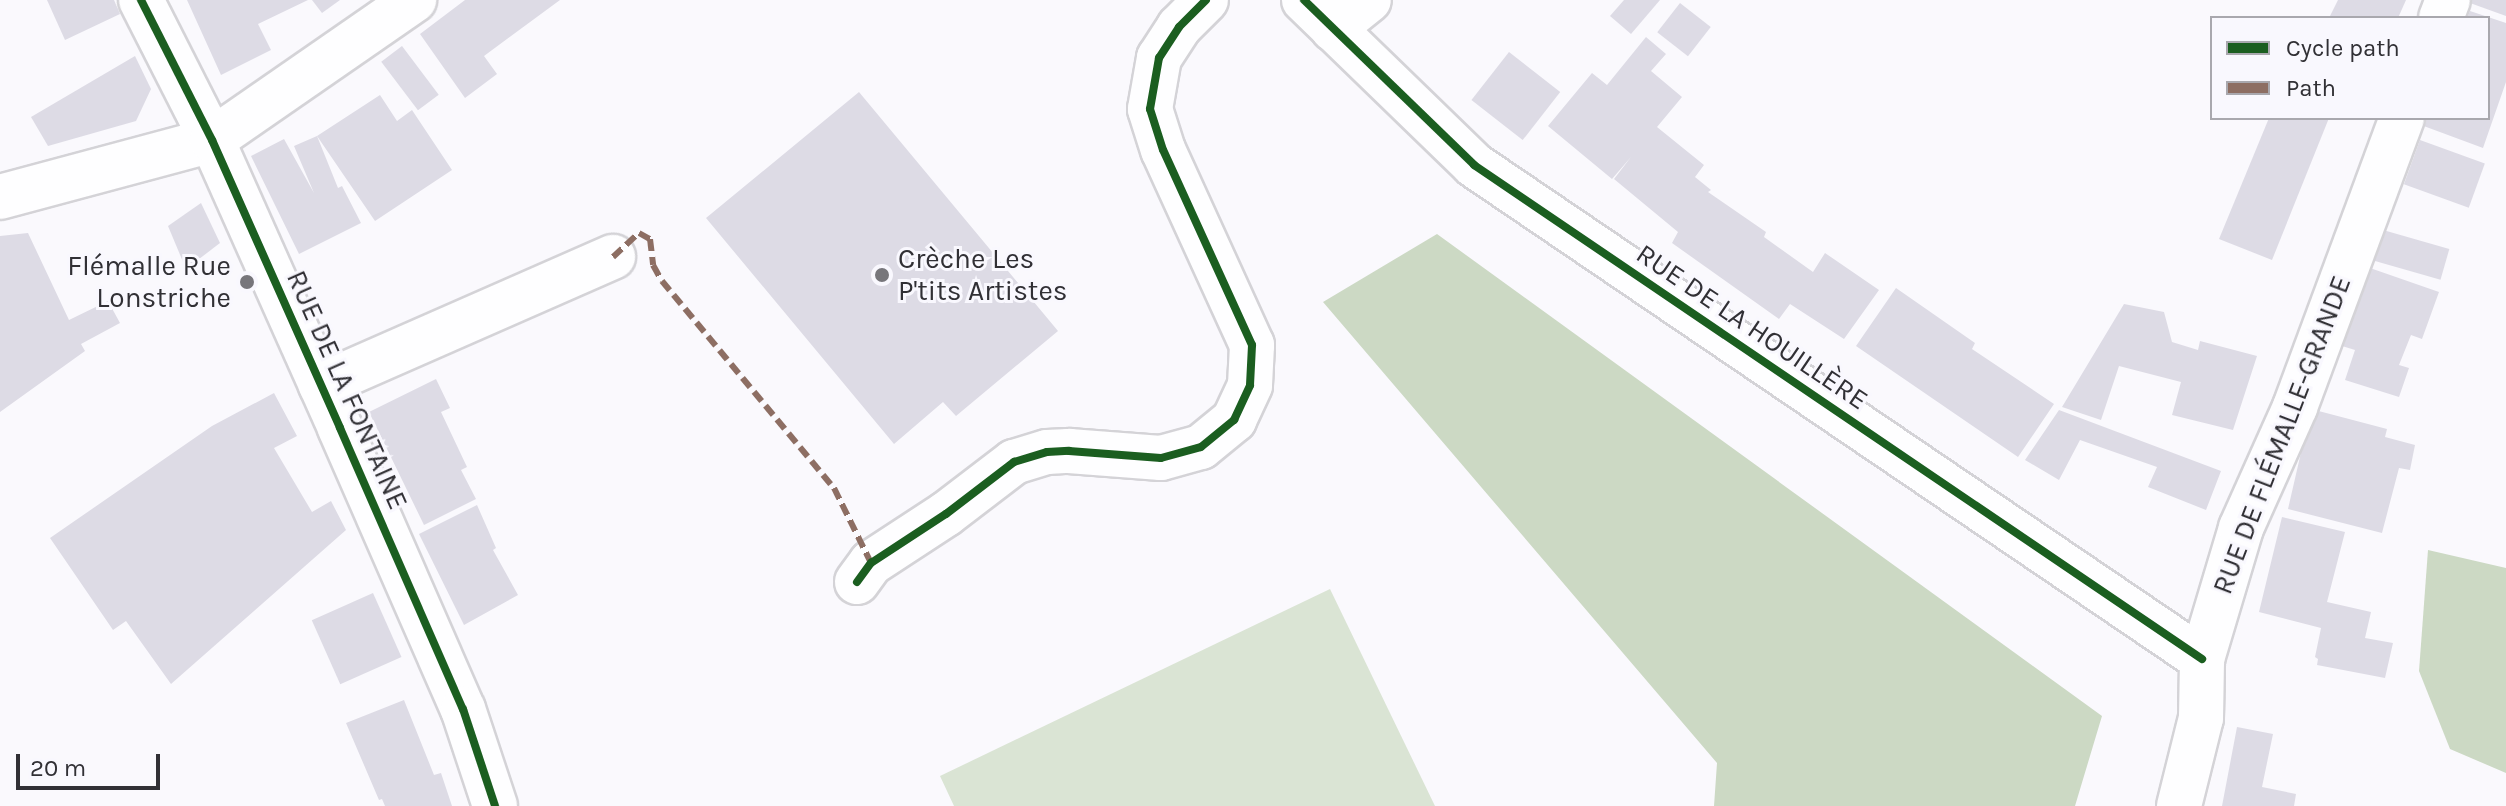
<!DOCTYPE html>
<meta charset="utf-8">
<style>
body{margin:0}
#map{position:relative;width:2506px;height:806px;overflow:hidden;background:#faf9fd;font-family:Karla,sans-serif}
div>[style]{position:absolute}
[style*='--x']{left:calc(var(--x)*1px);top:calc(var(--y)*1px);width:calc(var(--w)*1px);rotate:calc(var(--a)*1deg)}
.green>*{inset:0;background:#dae4d4}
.forest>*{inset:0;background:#ccd9c4}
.building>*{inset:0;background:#dddbe5;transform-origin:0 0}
.roads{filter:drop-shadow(2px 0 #d4d3d7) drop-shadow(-2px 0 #d4d3d7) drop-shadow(0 2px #d4d3d7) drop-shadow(0 -2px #d4d3d7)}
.minor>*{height:44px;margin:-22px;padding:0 22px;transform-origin:22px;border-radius:22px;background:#fefeff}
.quiet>*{height:6px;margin-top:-3px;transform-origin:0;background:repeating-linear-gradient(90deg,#8d6e63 0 12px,transparent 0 18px)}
.cycleway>*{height:8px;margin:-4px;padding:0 4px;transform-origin:4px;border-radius:4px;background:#1b5e20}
.dots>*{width:22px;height:22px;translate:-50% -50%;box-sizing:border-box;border:4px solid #f9f8fe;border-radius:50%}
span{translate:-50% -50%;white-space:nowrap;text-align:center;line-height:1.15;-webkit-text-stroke:6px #f9f8fe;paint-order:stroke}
.poi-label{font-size:28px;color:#313035}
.left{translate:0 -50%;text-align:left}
.right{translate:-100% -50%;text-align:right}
.street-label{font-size:28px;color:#313035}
.legend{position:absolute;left:2210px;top:16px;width:280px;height:104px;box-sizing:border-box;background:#f9f8fe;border:2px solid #a9a8ae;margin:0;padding:10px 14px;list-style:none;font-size:24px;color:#313035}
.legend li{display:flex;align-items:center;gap:16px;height:40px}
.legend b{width:40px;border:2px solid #a9a8ae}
.scale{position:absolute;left:16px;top:754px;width:144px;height:36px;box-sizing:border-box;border:4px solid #313035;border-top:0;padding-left:10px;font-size:24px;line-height:28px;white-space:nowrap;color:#313035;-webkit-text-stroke:6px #f9f8fe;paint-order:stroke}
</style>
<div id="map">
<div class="green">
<div style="clip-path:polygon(1330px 589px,1435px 806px,954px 806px,940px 776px)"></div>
</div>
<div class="forest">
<div style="clip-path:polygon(1437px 234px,2102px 716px,2075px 806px,1714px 806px,1717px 763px,1323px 302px)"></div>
<div style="clip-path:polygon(2428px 550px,2506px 568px,2506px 773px,2450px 749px,2419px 671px)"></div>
</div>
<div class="building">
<div style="clip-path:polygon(47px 0,114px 0,120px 14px,65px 40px)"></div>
<div style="clip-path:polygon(187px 0,308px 0,258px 24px,271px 50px,221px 75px)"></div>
<div style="clip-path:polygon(312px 0,340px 0,322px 13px)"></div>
<div style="clip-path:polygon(465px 0,560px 0,484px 56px,497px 74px,465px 98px,420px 34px)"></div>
<div style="clip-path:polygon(1624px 0,1660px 0,1631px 34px,1610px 16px)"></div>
<div style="clip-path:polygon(2338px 0,2406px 0,2398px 18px,2329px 18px)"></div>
<div style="clip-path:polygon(2471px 0,2506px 0,2506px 16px,2470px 3px)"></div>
<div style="left:1680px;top:3px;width:39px;height:37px;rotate:38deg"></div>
<div style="clip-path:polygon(2470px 11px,2506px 23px,2506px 82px,2483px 148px,2421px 125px,2424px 118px,2488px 118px,2488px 18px,2467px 18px)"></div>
<div style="clip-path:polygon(1646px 37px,1666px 54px,1651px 71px,1682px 97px,1657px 127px,1704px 165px,1695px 177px,1711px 190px,1708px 192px,1766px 232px,1764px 237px,1813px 272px,1825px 253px,1879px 290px,1844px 339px,1790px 304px,1779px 319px,1672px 243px,1678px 232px,1614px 179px,1631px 157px,1612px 179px,1548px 126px,1592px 73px,1607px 85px)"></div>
<div style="left:402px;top:46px;width:61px;height:26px;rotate:53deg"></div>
<div style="left:1509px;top:52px;width:65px;height:61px;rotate:38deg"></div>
<div style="clip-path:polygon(135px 56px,151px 89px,136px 121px,48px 146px,31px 117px)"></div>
<div style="clip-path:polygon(859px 92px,1058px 331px,956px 416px,943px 402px,894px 444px,706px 218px)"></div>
<div style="clip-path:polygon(380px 95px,397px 121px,412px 110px,452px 170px,375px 221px,317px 136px,338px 188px,342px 186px,361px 223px,299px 254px,251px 156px,284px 139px,314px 193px,294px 146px,317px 136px)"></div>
<div style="clip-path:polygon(2269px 118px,2329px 118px,2272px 260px,2219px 239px)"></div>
<div style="left:2420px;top:140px;width:69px;height:47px;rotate:20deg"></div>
<div style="clip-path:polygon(201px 203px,220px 243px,186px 269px,168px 226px)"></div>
<div style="left:2383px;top:230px;width:69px;height:32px;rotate:16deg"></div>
<div style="clip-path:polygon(28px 233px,69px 320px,108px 301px,120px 323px,81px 344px,85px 351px,0 412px,0 236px)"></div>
<div style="clip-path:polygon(2370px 268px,2439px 292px,2422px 339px,2411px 335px,2399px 365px,2409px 368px,2399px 397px,2345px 380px,2355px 350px,2342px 346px)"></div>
<div style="clip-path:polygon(1896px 288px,1975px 343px,1972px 349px,2054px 404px,2018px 457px,1856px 346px)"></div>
<div style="clip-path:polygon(2124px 304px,2164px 312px,2172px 342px,2198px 350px,2200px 341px,2257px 356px,2233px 430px,2172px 415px,2181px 382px,2119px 366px,2101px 420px,2062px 407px)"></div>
<div style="clip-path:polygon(436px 379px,450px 408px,441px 412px,467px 467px,461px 470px,476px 499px,424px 525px,369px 412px)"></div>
<div style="clip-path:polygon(274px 393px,297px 436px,274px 448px,312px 512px,331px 501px,346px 530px,171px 684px,126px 621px,113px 630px,50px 538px,212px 426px)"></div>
<div style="clip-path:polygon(2311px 409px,2387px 429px,2385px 437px,2415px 445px,2410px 470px,2399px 468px,2382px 533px,2288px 509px)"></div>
<div style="clip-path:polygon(2059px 410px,2221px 471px,2206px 510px,2148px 487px,2157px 467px,2080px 440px,2059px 480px,2025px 460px)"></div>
<div style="clip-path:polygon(477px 505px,496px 548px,493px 550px,518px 595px,464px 625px,419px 534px)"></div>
<div style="clip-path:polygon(2282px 517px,2345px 532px,2327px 602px,2371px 612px,2365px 638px,2393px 643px,2385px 678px,2317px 665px,2318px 659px,2315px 657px,2321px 628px,2259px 612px)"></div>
<div style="left:373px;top:593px;width:70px;height:67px;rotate:66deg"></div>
<div style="clip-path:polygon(404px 700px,434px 775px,441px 773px,452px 806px,385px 806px,382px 799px,379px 800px,346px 723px)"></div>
<div style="clip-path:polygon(2237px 727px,2273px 734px,2262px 787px,2296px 794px,2294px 806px,2222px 806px)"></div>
</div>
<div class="roads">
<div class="minor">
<div style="--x:141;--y:0;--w:157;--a:63.1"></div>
<div style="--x:212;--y:140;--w:315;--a:66"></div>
<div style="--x:340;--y:428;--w:307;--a:66.4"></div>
<div style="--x:463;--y:709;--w:102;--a:71.7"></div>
<div style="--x:1304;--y:0;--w:237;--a:44.1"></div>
<div style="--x:1474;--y:165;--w:880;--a:34.16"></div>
<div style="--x:2441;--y:18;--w:19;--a:-69"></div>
<div style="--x:1333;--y:29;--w:46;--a:-38.9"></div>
<div style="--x:0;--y:197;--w:220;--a:-15"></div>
<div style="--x:212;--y:140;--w:246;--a:-34.7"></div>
<div style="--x:321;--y:385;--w:319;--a:-23.7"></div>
<div style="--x:857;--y:582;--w:24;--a:-54"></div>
<div style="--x:871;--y:563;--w:90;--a:-33.2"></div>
<div style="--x:946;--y:514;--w:86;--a:-37.4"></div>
<div style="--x:1014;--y:462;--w:34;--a:-17"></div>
<div style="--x:1047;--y:452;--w:22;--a:-3"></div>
<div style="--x:1069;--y:451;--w:92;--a:4.4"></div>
<div style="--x:1161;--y:458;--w:41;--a:-15.4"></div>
<div style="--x:1201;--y:447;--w:43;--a:-39.3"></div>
<div style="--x:1234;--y:420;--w:38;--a:-65"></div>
<div style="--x:1250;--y:385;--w:40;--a:-87.1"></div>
<div style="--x:1252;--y:345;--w:214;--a:-114.5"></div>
<div style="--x:1163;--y:150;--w:43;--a:-107.6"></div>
<div style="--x:1150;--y:109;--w:52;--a:-80"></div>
<div style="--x:1159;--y:58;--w:37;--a:-57"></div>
<div style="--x:1179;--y:27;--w:38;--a:-45"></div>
<div style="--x:2179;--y:806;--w:91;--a:-76"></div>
<div style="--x:2201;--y:718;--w:59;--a:-89"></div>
<div style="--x:2202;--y:659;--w:137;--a:-73.4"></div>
<div style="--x:2241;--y:528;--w:133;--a:-65.9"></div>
<div style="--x:2295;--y:407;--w:308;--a:-69.7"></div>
</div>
</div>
<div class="quiet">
<div style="--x:613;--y:257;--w:35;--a:-43"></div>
<div style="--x:639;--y:233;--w:13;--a:29"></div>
<div style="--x:650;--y:239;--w:26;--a:83"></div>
<div style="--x:653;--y:265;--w:18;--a:61"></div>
<div style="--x:662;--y:281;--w:269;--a:50.3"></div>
<div style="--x:834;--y:488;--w:84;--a:63.7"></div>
</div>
<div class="cycleway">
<div style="--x:141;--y:0;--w:157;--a:63.1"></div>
<div style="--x:212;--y:140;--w:315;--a:66"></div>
<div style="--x:340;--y:428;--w:307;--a:66.4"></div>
<div style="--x:463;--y:709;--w:102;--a:71.7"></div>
<div style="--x:1304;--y:0;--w:237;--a:44.1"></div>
<div style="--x:1474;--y:165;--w:880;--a:34.16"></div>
<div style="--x:857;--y:582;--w:24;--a:-54"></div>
<div style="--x:871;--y:563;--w:90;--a:-33.2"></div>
<div style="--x:946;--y:514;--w:86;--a:-37.4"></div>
<div style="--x:1014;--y:462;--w:34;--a:-17"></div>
<div style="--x:1047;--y:452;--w:22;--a:-3"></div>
<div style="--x:1069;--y:451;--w:92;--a:4.4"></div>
<div style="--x:1161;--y:458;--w:41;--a:-15.4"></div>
<div style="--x:1201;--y:447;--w:43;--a:-39.3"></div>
<div style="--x:1234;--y:420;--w:38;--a:-65"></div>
<div style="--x:1250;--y:385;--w:40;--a:-87.1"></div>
<div style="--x:1252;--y:345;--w:214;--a:-114.5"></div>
<div style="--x:1163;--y:150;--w:43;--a:-107.6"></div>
<div style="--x:1150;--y:109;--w:52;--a:-80"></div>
<div style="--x:1159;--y:58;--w:37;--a:-57"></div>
<div style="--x:1179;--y:27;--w:38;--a:-45"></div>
</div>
<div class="dots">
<div style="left:882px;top:275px;background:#77767b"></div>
<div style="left:247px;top:282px;background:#77767b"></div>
</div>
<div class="poi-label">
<span class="left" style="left:898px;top:275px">Crèche Les<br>P'tits Artistes</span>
<span class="right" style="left:231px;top:282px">Flémalle Rue<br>Lonstriche</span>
</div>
<div class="street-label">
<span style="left:1752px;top:327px;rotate:34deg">RUE DE LA HOUILLÈRE</span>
<span style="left:347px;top:390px;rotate:66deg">RUE DE LA FONTAINE</span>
<span style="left:2282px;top:435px;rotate:-69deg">RUE DE FLÉMALLE-GRANDE</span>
</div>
<ul class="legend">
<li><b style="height:10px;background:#1b5e20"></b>Cycle path</li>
<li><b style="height:10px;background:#8d6e63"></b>Path</li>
</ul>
<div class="scale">20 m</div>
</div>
